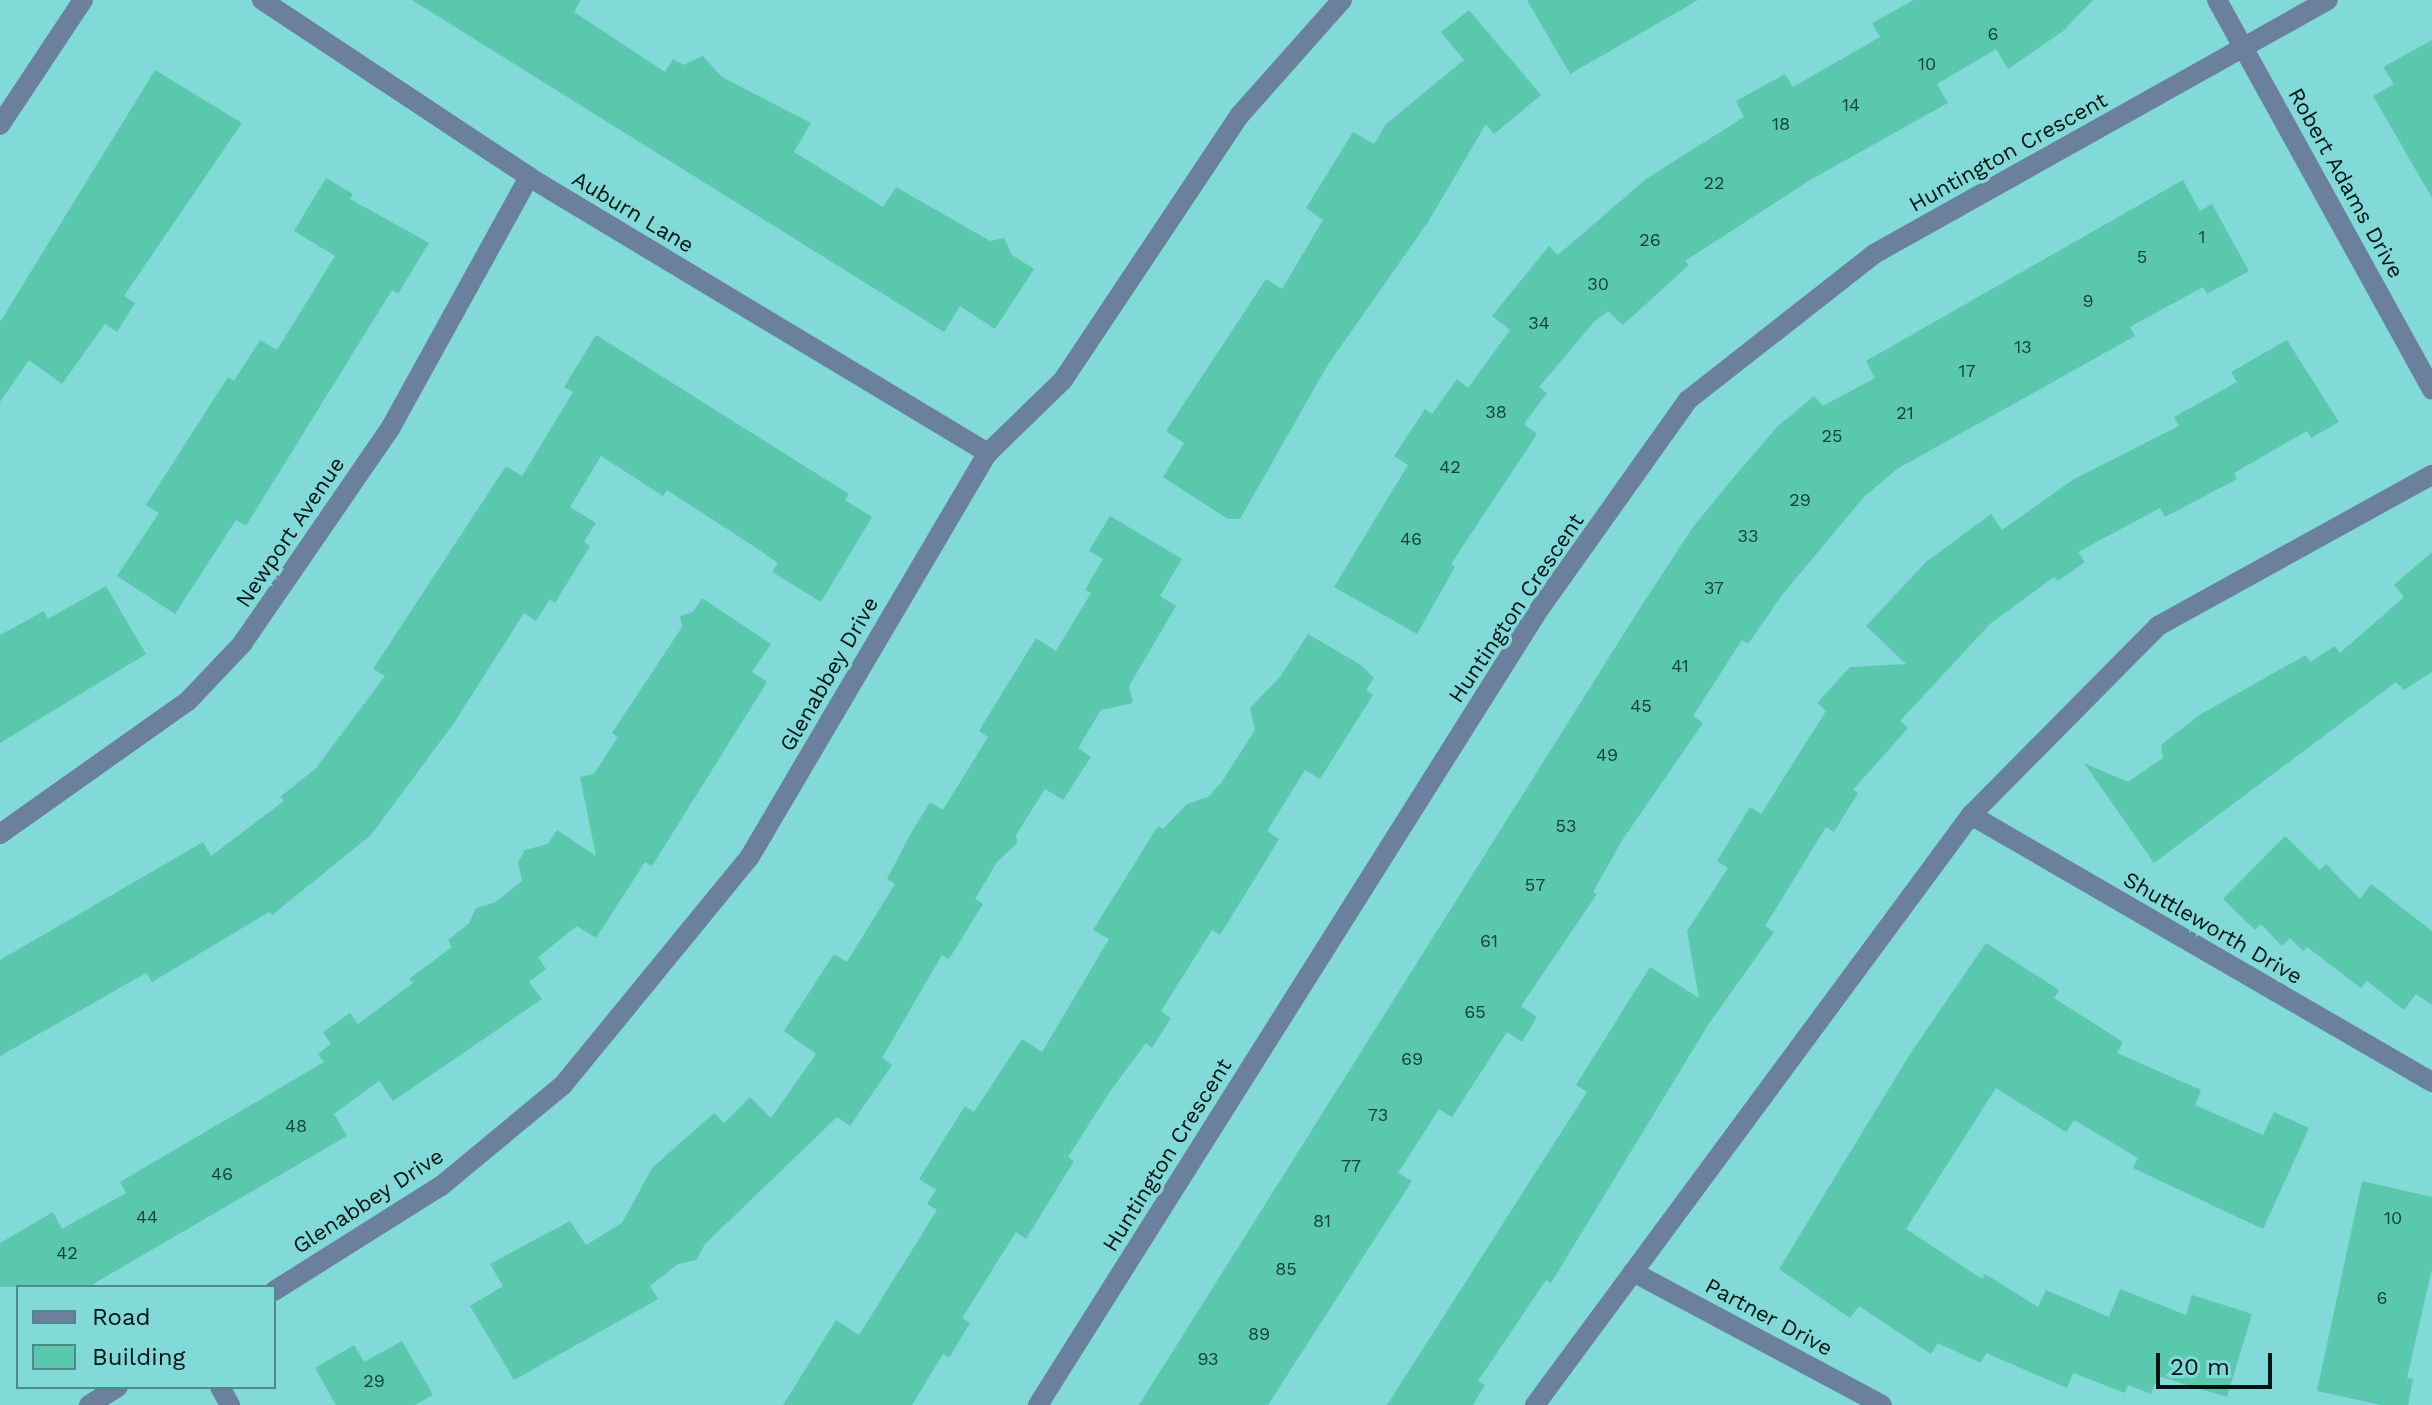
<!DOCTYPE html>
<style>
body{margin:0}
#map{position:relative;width:2432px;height:1405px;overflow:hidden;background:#81d9d8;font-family:"Work Sans",sans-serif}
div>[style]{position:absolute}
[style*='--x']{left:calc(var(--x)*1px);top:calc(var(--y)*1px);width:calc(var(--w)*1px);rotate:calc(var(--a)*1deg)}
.building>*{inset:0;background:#5ac8ad}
.minor>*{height:20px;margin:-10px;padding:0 10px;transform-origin:10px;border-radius:10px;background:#6b809c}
span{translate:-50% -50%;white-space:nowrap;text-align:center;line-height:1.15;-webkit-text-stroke:7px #81d9d8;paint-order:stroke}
.number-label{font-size:18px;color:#16403a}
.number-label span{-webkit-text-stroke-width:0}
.street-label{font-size:22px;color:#001313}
.legend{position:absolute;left:16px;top:1285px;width:260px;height:104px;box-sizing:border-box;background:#81d9d8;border:2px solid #4d8a89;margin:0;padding:10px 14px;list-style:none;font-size:24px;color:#001313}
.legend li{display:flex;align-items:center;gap:16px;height:40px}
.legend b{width:40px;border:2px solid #4d8a89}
.scale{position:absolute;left:2156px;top:1353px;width:116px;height:36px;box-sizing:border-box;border:4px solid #001313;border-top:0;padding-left:10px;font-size:24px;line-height:28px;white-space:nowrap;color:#001313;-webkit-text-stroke:6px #81d9d8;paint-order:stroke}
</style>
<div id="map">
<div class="building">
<div style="clip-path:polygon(412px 0,581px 0,574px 12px,665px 72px,673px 59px,683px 65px,703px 56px,722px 77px,811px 123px,794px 152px,883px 207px,896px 187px,990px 241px,1004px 238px,1012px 255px,1034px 269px,995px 329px,960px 306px,944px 332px)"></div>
<div style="clip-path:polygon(1527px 0,1698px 0,1570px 74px)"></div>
<div style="clip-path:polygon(1914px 0,2093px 0,2063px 31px,2008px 69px,1996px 49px,1937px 84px,1948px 103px,1810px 180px,1685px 261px,1689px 265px,1623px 325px,1608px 311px,1594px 322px,1539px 387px,1547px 393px,1524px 424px,1537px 434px,1451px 564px,1455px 567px,1417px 634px,1334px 587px,1408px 465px,1394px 456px,1425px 409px,1432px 414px,1457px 379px,1468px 388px,1510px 330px,1492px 316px,1549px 246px,1558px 255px,1646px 179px,1744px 117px,1736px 101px,1785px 74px,1793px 87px,1880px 37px,1872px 23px)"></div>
<div style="clip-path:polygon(1469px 10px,1541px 95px,1494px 134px,1486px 124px,1428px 222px,1327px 366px,1240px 519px,1228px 519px,1163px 477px,1184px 443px,1166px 431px,1266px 279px,1282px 289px,1323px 220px,1306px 208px,1353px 132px,1374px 144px,1386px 124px,1464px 60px,1441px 32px)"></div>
<div style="clip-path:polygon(2432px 40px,2432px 198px,2373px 96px,2394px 84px,2383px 67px)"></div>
<div style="clip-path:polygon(155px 70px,242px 123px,124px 296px,135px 303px,117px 332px,105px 324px,62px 384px,29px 360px,0 402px,0 322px)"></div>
<div style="clip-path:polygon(326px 178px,353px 194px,350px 199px,429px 243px,398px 294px,392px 290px,246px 526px,236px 520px,175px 614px,117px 576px,159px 513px,146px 505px,228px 377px,234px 381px,260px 340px,277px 350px,335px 256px,294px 231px)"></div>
<div style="clip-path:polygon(2183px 180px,2200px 211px,2212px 204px,2249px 271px,2207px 294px,2203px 287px,2130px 327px,2135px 336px,1897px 469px,1864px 497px,1782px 595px,1748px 644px,1742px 640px,1693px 716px,1703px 723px,1623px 839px,1593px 892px,1597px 894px,1521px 1006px,1537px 1017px,1522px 1042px,1507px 1032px,1452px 1117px,1439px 1109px,1398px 1173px,1412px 1181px,1268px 1405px,1139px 1405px,1640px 608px,1693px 527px,1739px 471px,1776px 428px,1814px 396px,1823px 406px,1875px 378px,1866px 361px)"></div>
<div style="clip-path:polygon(596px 335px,849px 494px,845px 500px,872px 517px,821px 602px,772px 572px,778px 563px,761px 551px,667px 490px,663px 496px,601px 456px,570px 507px,596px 523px,584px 542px,590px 546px,555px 603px,550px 599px,536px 621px,524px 613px,454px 723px,371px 835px,272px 915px,269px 912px,152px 982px,146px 973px,0 1056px,0 960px,203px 842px,211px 856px,284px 801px,280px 797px,316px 768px,385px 676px,373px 669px,506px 466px,522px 476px,573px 392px,564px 387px)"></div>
<div style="clip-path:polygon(2287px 340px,2339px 422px,2311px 438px,2307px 431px,2234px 473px,2237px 479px,2165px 517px,2160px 508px,2078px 552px,2085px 562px,2058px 581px,2054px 577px,1990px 624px,1900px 721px,1908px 728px,1853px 790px,1858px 793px,1834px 832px,1826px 827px,1765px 926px,1774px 932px,1708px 1025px,1551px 1283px,1546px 1280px,1478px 1381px,1485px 1385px,1473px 1405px,1387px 1405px,1587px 1092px,1576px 1085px,1650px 967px,1699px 998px,1687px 931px,1728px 868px,1717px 861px,1750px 807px,1761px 814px,1826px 711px,1817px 703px,1850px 667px,1906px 664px,1866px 626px,1926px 562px,1991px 514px,2002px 530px,2074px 479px,2179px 426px,2174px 417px,2237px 382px,2231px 372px)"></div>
<div style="clip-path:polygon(1110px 516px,1182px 559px,1160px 596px,1176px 606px,1129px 686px,1133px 703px,1101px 710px,1078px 748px,1091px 757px,1063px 800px,1045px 789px,1016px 835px,1017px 843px,997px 862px,975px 899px,983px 904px,949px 959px,942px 955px,882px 1058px,892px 1065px,850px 1126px,837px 1117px,705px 1244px,696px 1260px,678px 1264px,650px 1286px,658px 1299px,514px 1380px,470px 1306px,503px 1286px,490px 1264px,570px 1221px,586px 1245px,622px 1223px,652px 1168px,714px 1113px,724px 1123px,750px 1097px,771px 1118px,816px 1054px,784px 1031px,834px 954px,847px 962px,895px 884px,887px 879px,911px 833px,930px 802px,943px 810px,988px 737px,979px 731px,1036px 638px,1056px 651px,1091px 593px,1085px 590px,1103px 559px,1089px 551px)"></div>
<div style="clip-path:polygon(2432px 552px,2432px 672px,2404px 690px,2396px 682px,2154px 863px,2084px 763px,2128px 782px,2163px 758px,2161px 745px,2201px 714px,2306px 655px,2310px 662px,2335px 646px,2340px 653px,2404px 597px,2394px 585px)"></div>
<div style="clip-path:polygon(106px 586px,146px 654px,0 743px,0 635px,44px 611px,48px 619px)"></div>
<div style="clip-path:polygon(702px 598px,771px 644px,752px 672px,767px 682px,652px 866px,645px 862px,596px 938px,577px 926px,538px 957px,546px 969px,529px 982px,542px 999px,393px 1101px,379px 1081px,334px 1114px,347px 1136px,88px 1287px,0 1287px,0 1243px,53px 1212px,62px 1229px,126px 1193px,120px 1182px,324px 1062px,318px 1054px,331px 1044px,323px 1032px,350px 1013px,358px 1024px,413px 983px,409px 979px,452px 947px,448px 940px,469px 923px,476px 908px,496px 902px,522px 881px,518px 862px,525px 850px,548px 844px,557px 830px,596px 856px,580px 777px,594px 774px,618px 737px,612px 733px,682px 627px,680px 616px,693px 612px)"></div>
<div style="clip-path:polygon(1308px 634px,1361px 665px,1374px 678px,1366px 690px,1373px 695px,1320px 779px,1305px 770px,1267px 831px,1279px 839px,1238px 906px,1220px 935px,1212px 930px,1161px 1011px,1171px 1018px,1152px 1048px,1146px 1043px,1111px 1090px,1068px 1157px,1074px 1161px,1026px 1239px,1016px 1232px,962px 1318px,970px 1323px,949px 1358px,943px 1354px,912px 1405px,783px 1405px,836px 1320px,859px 1335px,937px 1210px,927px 1204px,936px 1190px,919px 1179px,965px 1106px,974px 1112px,1022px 1039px,1042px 1052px,1109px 939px,1093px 930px,1158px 826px,1163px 829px,1187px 804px,1208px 797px,1221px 783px,1255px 730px,1250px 708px,1280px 677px)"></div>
<div style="clip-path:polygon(2285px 836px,2320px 870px,2326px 864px,2360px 899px,2371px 884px,2432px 931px,2432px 1005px,2416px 994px,2404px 1010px,2367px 981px,2361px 988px,2307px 947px,2303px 951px,2290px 938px,2282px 946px,2261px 924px,2255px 930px,2223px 899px)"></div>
<div style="clip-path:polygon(1986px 943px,2059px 990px,2054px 998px,2123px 1042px,2117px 1053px,2201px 1090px,2195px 1105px,2263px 1135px,2274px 1112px,2309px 1128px,2263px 1229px,2133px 1168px,2138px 1158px,2074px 1120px,2066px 1132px,1996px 1088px,1906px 1229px,1982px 1279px,1985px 1274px,2038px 1307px,2046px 1290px,2109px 1317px,2120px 1289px,2186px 1315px,2192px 1295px,2252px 1314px,2227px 1397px,2158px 1376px,2151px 1394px,2128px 1385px,2125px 1393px,2073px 1373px,2067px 1388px,1986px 1353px,1981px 1363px,1938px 1343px,1931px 1354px,1859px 1306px,1850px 1318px,1779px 1269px,1910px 1054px)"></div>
<div style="clip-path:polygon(2362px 1181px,2432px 1197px,2432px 1269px,2407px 1378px,2413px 1379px,2408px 1405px,2381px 1405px,2317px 1391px)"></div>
<div style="clip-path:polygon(402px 1341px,433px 1395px,415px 1405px,336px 1405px,315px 1368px,354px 1345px,364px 1362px)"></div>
</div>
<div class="minor">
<div style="--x:262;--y:0;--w:320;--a:33.5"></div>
<div style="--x:529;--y:177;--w:536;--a:31.02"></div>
<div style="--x:2217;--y:0;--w:445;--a:61.1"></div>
<div style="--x:0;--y:125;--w:150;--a:-56.4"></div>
<div style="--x:1971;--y:815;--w:533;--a:30.08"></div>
<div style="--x:0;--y:834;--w:230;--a:-35.3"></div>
<div style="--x:188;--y:701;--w:79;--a:-46.5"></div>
<div style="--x:242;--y:644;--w:263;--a:-55.5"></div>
<div style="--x:391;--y:427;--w:286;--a:-61.1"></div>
<div style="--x:1633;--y:1272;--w:282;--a:28.1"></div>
<div style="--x:274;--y:1291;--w:197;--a:-32.2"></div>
<div style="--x:441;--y:1186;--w:158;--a:-39.6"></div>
<div style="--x:563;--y:1085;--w:293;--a:-50.7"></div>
<div style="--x:749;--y:858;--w:470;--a:-59.5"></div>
<div style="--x:988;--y:453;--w:105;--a:-44.2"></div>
<div style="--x:1063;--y:380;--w:317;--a:-56.3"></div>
<div style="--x:1239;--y:116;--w:155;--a:-48.4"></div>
<div style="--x:220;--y:1387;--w:21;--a:61"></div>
<div style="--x:89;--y:1405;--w:34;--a:-32"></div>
<div style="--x:1038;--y:1405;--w:938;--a:-57.8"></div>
<div style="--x:1538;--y:611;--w:259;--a:-54.6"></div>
<div style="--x:1688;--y:400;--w:236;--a:-38.1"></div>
<div style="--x:1874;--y:254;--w:520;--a:-29.23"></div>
<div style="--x:1535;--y:1405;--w:734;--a:-53.54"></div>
<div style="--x:1971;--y:815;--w:266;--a:-45.3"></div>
<div style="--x:2158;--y:626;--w:313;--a:-28.9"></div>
</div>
<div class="number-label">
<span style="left:1993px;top:34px">6</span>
<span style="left:1927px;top:64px">10</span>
<span style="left:1851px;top:105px">14</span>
<span style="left:1781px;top:124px">18</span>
<span style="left:1714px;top:183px">22</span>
<span style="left:2202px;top:237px">1</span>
<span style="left:1650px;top:240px">26</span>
<span style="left:2142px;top:257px">5</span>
<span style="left:1598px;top:284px">30</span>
<span style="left:2088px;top:301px">9</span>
<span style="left:1539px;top:323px">34</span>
<span style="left:2023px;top:347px">13</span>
<span style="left:1967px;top:371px">17</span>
<span style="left:1496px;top:412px">38</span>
<span style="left:1905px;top:413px">21</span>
<span style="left:1832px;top:436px">25</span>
<span style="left:1450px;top:467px">42</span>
<span style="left:1800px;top:500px">29</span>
<span style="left:1748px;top:536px">33</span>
<span style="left:1411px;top:539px">46</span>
<span style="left:1714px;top:588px">37</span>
<span style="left:1680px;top:666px">41</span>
<span style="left:1641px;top:706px">45</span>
<span style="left:1607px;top:755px">49</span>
<span style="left:1566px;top:826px">53</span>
<span style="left:1535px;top:885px">57</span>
<span style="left:1489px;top:941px">61</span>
<span style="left:1475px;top:1012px">65</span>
<span style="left:1412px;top:1059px">69</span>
<span style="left:1378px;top:1115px">73</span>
<span style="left:296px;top:1126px">48</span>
<span style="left:1351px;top:1166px">77</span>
<span style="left:222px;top:1174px">46</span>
<span style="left:147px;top:1217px">44</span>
<span style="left:2393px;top:1218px">10</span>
<span style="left:1322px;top:1221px">81</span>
<span style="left:67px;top:1253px">42</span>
<span style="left:1286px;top:1269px">85</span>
<span style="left:2382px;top:1298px">6</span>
<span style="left:1259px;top:1334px">89</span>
<span style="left:1208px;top:1359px">93</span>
<span style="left:374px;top:1381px">29</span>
</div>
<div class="street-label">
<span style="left:2008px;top:152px;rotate:-29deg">Huntington Crescent</span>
<span style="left:2346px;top:183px;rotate:61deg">Robert Adams Drive</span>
<span style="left:633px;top:212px;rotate:31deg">Auburn Lane</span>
<span style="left:290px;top:532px;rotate:-56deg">Newport Avenue</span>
<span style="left:1516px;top:608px;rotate:-56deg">Huntington Crescent</span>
<span style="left:829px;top:674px;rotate:-60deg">Glenabbey Drive</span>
<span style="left:2213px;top:928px;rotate:30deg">Shuttleworth Drive</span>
<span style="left:1167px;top:1155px;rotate:-58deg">Huntington Crescent</span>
<span style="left:368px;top:1201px;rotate:-33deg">Glenabbey Drive</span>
<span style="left:1769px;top:1317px;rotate:28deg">Partner Drive</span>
</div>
<ul class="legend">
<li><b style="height:10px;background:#6b809c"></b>Road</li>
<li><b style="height:22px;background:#5ac8ad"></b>Building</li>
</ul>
<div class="scale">20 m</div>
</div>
